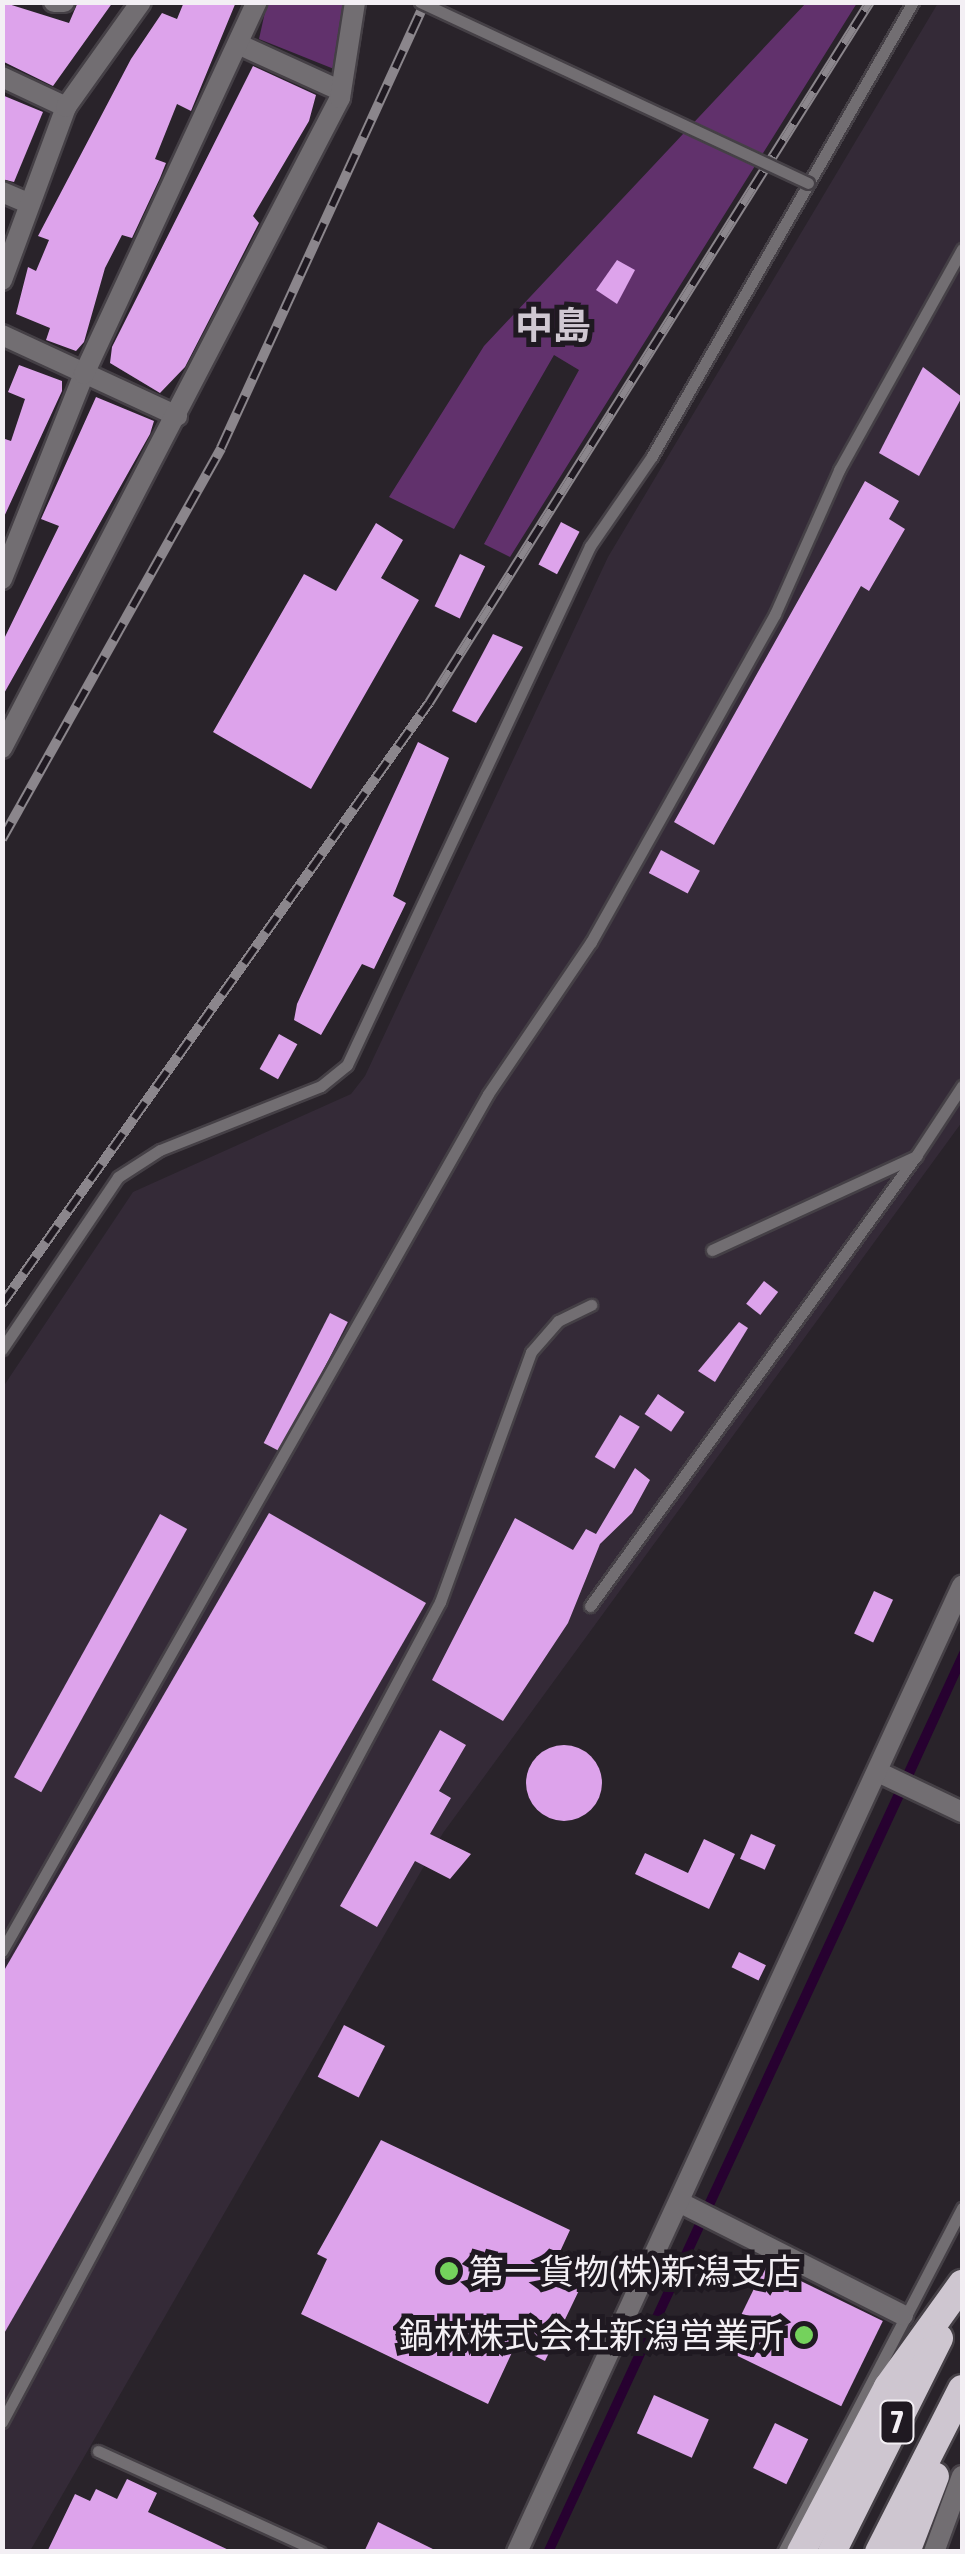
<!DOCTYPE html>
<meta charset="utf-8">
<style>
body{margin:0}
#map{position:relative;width:965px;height:2554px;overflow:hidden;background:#29232a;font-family:"Asap Condensed","Noto Sans JP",sans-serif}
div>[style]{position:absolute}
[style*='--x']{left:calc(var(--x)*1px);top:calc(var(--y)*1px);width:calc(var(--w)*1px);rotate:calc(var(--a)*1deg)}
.built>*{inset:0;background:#342a37}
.green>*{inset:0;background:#61316c}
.water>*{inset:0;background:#270130}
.building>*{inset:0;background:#dda3eb;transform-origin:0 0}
.round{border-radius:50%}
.roads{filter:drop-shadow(2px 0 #454046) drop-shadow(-2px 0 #454046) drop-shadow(0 2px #454046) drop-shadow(0 -2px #454046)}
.service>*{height:11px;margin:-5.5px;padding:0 5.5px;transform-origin:5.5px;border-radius:5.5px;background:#726e72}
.minor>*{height:20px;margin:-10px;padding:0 10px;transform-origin:10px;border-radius:10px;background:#726e72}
.tertiary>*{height:20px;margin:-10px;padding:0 10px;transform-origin:10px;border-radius:10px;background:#726e72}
.trunk>*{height:28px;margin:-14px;padding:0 14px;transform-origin:14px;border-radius:14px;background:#cec6d0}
.rail>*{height:10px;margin-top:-5px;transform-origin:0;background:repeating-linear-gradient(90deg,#1f1921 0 19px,#8b868c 0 38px);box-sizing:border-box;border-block:2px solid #8b868c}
.bridges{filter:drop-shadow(2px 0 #454046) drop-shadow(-2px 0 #454046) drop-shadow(0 2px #454046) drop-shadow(0 -2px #454046)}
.service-bridge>*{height:11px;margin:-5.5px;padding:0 5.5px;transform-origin:5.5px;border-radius:5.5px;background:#726e72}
.dots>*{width:28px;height:28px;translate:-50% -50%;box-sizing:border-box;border:5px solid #1f1921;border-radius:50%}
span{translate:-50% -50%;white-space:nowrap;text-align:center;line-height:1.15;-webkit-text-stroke:10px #1f1921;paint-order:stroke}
.shield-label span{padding:2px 8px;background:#1f1921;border:2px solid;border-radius:8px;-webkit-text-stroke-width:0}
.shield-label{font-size:32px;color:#f3eff4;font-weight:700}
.poi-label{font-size:35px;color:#f3eff4}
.left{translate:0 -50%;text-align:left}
.right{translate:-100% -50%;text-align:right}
.neighbourhood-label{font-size:38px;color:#d0c8d2;font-weight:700}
.frame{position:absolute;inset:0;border:5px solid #f3eff4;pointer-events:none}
</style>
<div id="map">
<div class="built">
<div style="clip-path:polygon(938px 3px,962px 3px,962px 1122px,443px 1833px,30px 2551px,3px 2552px,3px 1387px,133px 1192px,351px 1094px,365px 1076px,608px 557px)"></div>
</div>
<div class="green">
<div style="clip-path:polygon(267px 3px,348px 3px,334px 69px,259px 39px)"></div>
<div style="clip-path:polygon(806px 3px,857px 3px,510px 557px,484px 544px,579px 370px,554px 355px,454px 529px,389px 497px,484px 346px)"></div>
</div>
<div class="water">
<div style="clip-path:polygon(962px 1646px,962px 1669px,911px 1781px,554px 2551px,543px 2552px)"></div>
</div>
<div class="building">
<div style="clip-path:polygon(2px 2px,69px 23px,78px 2px,113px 2px,53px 86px,2px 61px)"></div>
<div style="clip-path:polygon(184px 2px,236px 2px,191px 111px,177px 104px,155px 159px,166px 163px,160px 178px,132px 238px,122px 235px,105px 268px,84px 342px,76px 351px,46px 340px,50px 328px,16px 314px,28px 267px,36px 271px,49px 240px,38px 236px,131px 59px,162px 13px,177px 19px)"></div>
<div style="clip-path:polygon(253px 66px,316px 95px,309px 121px,253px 216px,259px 223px,185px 367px,160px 393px,110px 363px,112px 347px)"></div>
<div style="clip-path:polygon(2px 95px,43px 112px,14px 182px,2px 179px)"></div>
<div style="clip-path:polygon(617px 260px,635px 270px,617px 304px,596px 290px)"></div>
<div style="clip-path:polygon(19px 365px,62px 381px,62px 391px,3px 519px,2px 438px,11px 441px,25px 399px,8px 392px)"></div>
<div style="clip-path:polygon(923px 367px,962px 397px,919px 476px,879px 453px)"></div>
<div style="clip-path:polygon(96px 397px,154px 421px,150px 434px,2px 697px,2px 643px,59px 526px,41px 519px)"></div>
<div style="clip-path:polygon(865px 481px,899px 501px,889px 519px,905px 529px,869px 591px,861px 586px,714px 845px,674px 822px)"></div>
<div style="left:561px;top:522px;width:21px;height:48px;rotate:28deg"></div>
<div style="clip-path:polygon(376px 523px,403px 540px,381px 578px,419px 600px,311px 789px,213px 732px,304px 574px,336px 591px)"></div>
<div style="left:460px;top:554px;width:28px;height:58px;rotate:26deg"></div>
<div style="clip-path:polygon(493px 634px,523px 647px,476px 723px,452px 711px)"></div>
<div style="clip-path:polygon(418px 742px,449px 758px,393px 896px,406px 903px,374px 969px,362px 964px,321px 1035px,294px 1020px,297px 1004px)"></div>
<div style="left:661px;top:850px;width:44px;height:26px;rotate:28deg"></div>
<div style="left:279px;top:1034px;width:21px;height:40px;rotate:29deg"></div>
<div style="left:764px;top:1281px;width:18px;height:29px;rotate:38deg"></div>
<div style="left:330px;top:1313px;width:20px;height:146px;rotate:27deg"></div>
<div style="clip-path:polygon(739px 1322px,748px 1328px,715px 1382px,698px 1371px)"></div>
<div style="left:658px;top:1394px;width:32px;height:24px;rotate:34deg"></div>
<div style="left:620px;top:1415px;width:23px;height:49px;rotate:31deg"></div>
<div style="clip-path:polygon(635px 1468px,650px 1480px,632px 1513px,600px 1544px,568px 1623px,503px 1721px,432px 1680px,515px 1518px,573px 1550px,586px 1529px,596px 1534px)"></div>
<div style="clip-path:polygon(269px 1513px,426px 1603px,2px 2337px,2px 1974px)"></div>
<div style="left:160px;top:1514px;width:31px;height:301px;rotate:29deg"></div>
<div style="left:874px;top:1591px;width:21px;height:47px;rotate:25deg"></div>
<div style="clip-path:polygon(440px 1730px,466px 1745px,439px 1791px,451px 1798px,430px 1834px,471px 1854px,450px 1879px,415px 1861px,377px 1927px,340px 1906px)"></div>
<div class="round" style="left:526px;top:1745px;width:76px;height:76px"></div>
<div style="left:751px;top:1834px;width:27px;height:27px;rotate:24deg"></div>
<div style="clip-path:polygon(704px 1839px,735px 1854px,709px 1909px,635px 1874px,645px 1853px,688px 1873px)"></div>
<div style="left:739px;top:1952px;width:30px;height:17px;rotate:26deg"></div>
<div style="left:344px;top:2025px;width:46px;height:58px;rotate:27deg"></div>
<div style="clip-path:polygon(381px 2140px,570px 2230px,558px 2256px,584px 2280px,545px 2361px,515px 2346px,488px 2404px,301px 2314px,327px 2259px,317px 2254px)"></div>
<div style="left:766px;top:2264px;width:130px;height:95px;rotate:26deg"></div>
<div style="left:654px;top:2395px;width:60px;height:42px;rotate:24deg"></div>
<div style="left:775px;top:2423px;width:37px;height:50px;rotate:26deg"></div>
<div style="clip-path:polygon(127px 2479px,157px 2493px,148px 2512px,233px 2552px,47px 2552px,75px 2494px,90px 2501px,96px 2489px,117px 2499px)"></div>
<div style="clip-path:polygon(378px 2522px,439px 2552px,364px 2552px)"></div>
</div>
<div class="roads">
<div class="service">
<div style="--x:712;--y:1250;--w:225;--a:-24.7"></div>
<div style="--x:916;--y:1156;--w:84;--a:-56.7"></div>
<div style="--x:2;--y:1349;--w:207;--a:-56"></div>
<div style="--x:118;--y:1177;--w:50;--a:-32.7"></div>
<div style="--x:160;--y:1150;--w:173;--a:-21.7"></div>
<div style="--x:321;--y:1086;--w:33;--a:-39"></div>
<div style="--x:347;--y:1065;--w:573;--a:-64.91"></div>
<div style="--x:590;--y:546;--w:109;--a:-55.4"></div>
<div style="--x:652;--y:456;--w:524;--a:-60.11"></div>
<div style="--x:590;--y:1606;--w:556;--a:-54.08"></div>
<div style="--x:2;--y:1951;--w:985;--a:-60.44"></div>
<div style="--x:488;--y:1094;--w:184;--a:-55.9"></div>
<div style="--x:591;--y:942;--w:376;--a:-60.7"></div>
<div style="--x:775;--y:614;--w:158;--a:-66"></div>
<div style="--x:839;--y:470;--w:253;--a:-60.9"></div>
<div style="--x:2;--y:2422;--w:930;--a:-61.89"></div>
<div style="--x:440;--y:1602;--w:266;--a:-70"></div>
<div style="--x:531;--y:1352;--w:41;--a:-48.9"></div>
<div style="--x:558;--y:1321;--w:37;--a:-26"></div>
<div style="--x:98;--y:2451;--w:244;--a:24.5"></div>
<div style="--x:783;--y:2552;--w:388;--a:-62.5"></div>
</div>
<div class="minor">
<div style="--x:54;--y:2;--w:10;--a:0"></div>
<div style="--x:238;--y:44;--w:113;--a:24.5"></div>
<div style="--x:2;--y:77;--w:71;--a:25.1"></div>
<div style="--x:2;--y:192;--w:28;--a:23"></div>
<div style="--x:2;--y:280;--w:184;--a:-69.7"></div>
<div style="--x:66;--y:107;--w:129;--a:-54.5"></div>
<div style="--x:2;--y:335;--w:193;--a:24.8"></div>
<div style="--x:2;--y:579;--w:221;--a:-68.2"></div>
<div style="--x:84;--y:374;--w:410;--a:-65.1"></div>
<div style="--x:2;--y:748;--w:733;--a:-62.53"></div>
<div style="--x:340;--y:98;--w:97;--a:-81.1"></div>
<div style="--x:878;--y:1772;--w:93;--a:25.5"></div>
<div style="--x:679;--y:2202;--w:251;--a:26.8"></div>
<div style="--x:934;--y:2552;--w:81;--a:-69.8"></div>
</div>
<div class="tertiary">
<div style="--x:517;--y:2552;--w:1064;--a:-65.27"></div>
</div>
<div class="trunk">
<div style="--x:801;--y:2552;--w:187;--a:-62.2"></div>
<div style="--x:888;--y:2387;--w:127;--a:-54.3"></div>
<div style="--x:832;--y:2552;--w:239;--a:-63.4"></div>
<div style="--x:879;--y:2552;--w:183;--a:-63"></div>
<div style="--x:906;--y:2552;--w:81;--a:-69.1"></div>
</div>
</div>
<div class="rail">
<div style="--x:2;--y:839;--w:448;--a:-60.7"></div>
<div style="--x:221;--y:448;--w:490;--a:-65.4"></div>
<div style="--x:2;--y:1304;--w:737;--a:-54.61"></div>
<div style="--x:429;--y:703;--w:828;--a:-57.83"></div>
</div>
<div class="bridges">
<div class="service-bridge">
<div style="--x:420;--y:2;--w:428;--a:25"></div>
</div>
</div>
<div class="dots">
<div style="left:449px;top:2271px;background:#74d25c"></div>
<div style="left:804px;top:2335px;background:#74d25c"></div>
</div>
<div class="shield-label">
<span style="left:897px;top:2422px">7</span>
</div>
<div class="poi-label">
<span class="left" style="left:469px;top:2271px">第一貨物(株)新潟支店</span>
<span class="right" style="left:784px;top:2335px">鍋林株式会社新潟営業所</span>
</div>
<div class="neighbourhood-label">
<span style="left:553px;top:326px">中島</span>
</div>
<div class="frame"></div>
</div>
